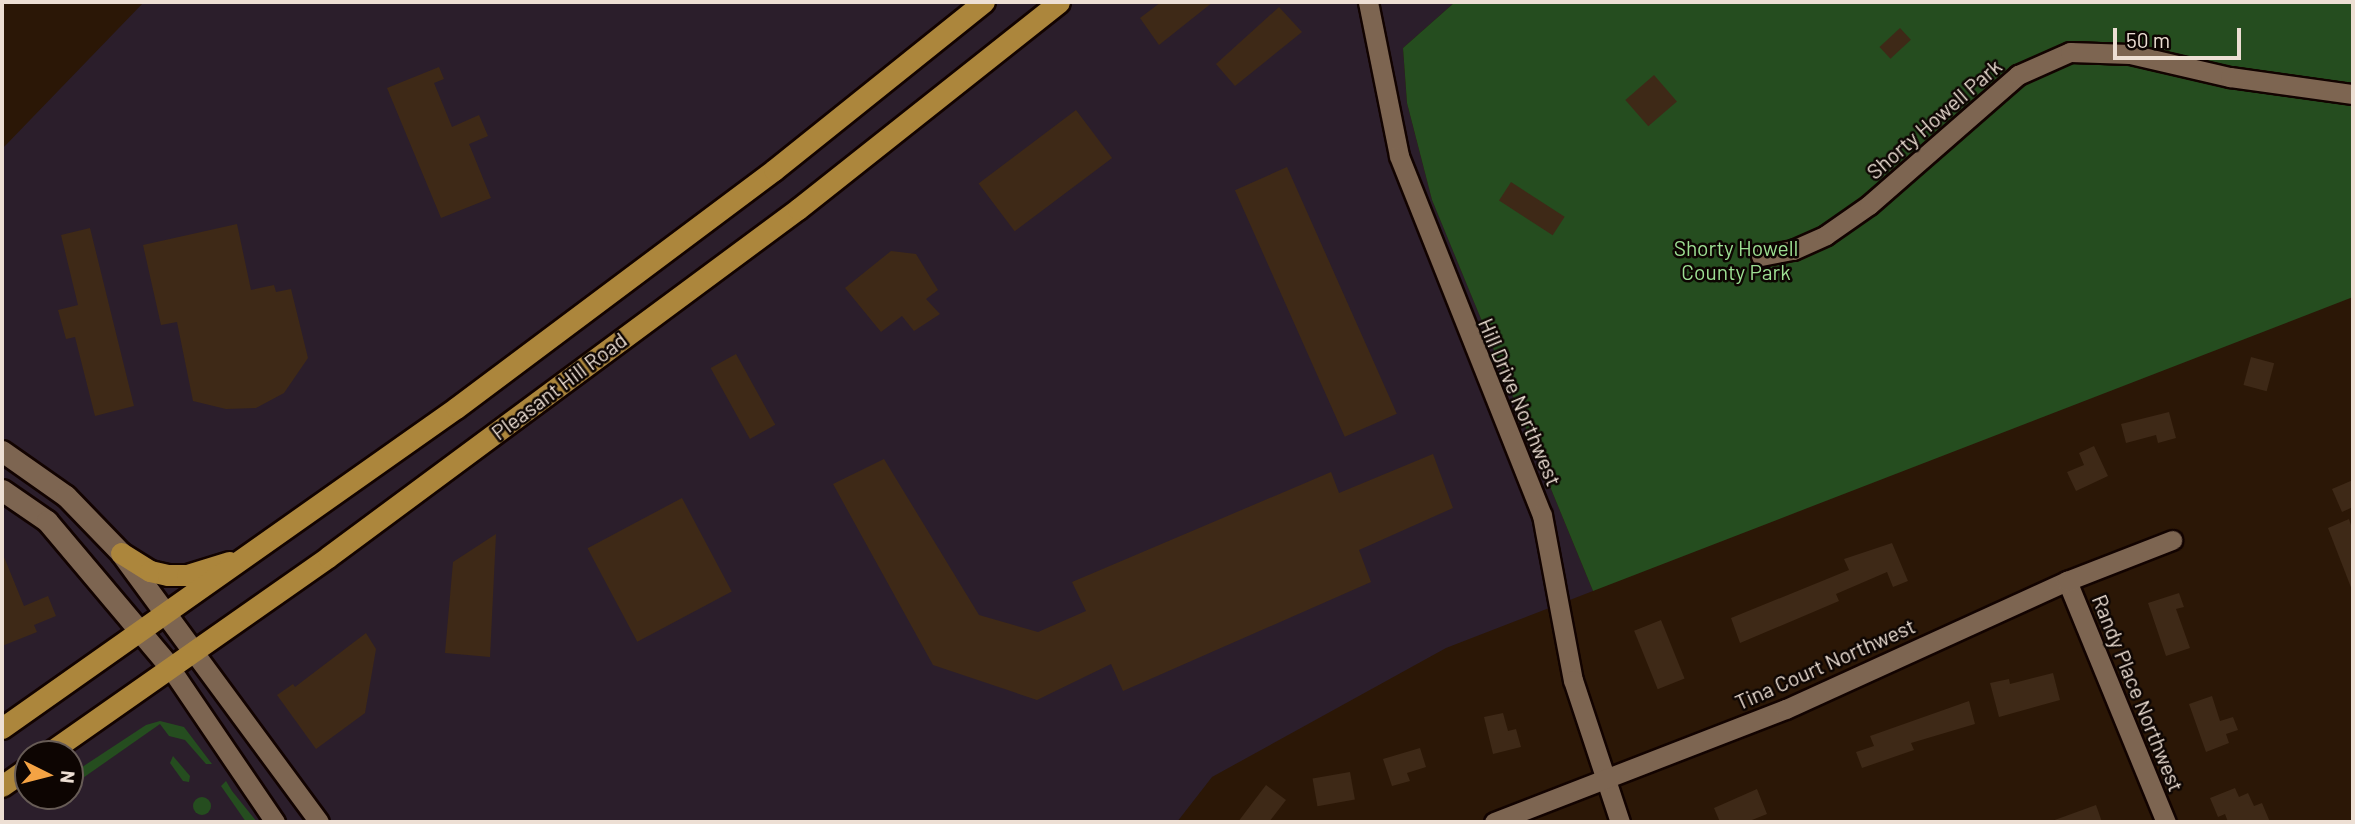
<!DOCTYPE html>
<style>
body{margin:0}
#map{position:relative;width:2355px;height:824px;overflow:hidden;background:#2b1706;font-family:Barlow,sans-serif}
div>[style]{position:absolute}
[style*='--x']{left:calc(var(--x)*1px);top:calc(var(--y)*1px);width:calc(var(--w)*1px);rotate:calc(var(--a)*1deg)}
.commercial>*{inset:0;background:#2b1e2b}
.green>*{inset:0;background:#254d1f}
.round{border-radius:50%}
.building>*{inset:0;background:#3e2917;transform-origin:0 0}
.roads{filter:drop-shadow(2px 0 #120300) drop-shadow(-2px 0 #120300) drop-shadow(0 2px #120300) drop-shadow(0 -2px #120300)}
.minor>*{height:19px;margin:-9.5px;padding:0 9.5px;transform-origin:9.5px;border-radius:9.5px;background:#7d6551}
.tertiary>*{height:21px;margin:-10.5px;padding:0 10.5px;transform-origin:10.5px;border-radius:10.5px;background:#7d6551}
.trunk>*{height:21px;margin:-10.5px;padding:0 10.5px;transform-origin:10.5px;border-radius:10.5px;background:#ac863c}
span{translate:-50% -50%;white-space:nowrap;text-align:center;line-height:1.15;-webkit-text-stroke:5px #0d0502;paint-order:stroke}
.street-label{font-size:21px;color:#eddfd4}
.park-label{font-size:21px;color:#9ddf93}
.frame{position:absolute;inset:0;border:4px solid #eddfd4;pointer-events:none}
.north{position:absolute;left:14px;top:740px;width:70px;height:70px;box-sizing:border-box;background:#0d0502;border:2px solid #675c56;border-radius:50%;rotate:96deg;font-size:19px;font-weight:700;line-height:28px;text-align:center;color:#eddfd4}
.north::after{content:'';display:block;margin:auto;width:24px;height:32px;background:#f4a344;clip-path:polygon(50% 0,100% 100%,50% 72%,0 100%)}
.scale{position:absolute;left:2113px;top:28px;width:128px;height:32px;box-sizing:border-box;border:4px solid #eddfd4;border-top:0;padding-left:9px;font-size:21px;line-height:24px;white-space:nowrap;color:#eddfd4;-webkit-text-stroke:5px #0d0502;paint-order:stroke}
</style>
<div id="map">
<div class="commercial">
<div style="clip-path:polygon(evenodd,144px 2px,1455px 2px,1403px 48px,1407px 103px,1432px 200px,1593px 591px,1446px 648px,1212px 777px,1177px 822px,2px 822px,2px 149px,144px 2px,28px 754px,70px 754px,70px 796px,28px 796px,28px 754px)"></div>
</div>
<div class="green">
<div style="clip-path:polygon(1455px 2px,2353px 2px,2353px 297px,1593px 591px,1432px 200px,1407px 103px,1403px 48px)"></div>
<div style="clip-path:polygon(160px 721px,184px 727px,212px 764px,206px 764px,185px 740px,169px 736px,160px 724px,70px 787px,70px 775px,146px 725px)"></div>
<div style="clip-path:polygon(173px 756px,190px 776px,189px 782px,183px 781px,170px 763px)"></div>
<div style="clip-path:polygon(226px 781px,232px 791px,257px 822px,246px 822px,221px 786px)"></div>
<div class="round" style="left:193px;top:797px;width:18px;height:18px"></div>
</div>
<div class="building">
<div style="clip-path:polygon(1161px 2px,1213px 2px,1159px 45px,1140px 18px)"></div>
<div style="clip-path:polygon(1279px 7px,1302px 32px,1235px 86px,1216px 64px)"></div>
<div style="left:1900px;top:28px;width:16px;height:28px;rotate:47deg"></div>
<div style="clip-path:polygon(439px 67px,444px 79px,434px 83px,452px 127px,479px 115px,488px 136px,469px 144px,491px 198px,441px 218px,387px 88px)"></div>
<div style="left:1654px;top:75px;width:35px;height:38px;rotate:49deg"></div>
<div style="left:1076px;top:110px;width:60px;height:122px;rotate:53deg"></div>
<div style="left:1287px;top:167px;width:270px;height:57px;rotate:66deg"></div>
<div style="left:1511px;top:182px;width:64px;height:22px;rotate:33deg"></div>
<div style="clip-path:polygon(237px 224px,251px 290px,274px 285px,276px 292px,291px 289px,308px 358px,284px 393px,256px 408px,226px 409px,193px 401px,177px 322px,161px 325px,143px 245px)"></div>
<div style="clip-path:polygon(90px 228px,134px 406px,95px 416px,75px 337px,66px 339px,58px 310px,78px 305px,61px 235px)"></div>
<div style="clip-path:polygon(891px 251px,916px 254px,938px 290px,926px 299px,940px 314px,914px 331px,902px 316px,881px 332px,845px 288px)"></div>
<div style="left:736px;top:354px;width:81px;height:29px;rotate:61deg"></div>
<div style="left:2251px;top:357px;width:24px;height:29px;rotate:15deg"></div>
<div style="clip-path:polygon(2169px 412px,2176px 438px,2158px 443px,2156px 435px,2126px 443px,2121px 424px)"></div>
<div style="clip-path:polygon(2094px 446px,2108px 476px,2076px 491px,2067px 472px,2084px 465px,2079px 453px)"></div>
<div style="clip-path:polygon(1433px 454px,1453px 508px,1359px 550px,1371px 582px,1123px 691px,1111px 664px,1037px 700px,933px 665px,833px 484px,884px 459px,979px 615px,1038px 632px,1086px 611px,1072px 582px,1331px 472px,1339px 493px)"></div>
<div style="clip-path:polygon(2353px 480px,2353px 507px,2342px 512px,2332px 489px)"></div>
<div style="left:682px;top:498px;width:106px;height:107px;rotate:62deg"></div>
<div style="clip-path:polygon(2349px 519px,2353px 531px,2352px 590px,2328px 528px)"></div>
<div style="clip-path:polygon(496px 534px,490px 657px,445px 653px,453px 562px)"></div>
<div style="clip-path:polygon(1892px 543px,1908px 581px,1893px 587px,1887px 572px,1836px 594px,1839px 601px,1740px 643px,1731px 618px,1849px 570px,1844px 559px)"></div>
<div style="clip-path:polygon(2px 552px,24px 606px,48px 596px,56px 616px,34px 625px,37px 632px,2px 646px)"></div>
<div style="clip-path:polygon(2179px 593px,2184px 607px,2176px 609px,2190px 648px,2166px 656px,2148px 603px)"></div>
<div style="left:1661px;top:620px;width:63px;height:29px;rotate:68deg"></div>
<div style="clip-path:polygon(366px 633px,376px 649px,365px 713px,316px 749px,277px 695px,293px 684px,295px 687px)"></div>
<div style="clip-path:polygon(2053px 673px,2060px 700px,1999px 717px,1990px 683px,2009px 679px,2010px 684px)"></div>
<div style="clip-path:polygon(2212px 696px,2220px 721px,2233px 717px,2238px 730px,2226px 734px,2229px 743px,2206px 752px,2189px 704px)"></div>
<div style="clip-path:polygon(1969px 701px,1975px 724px,1911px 743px,1914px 750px,1862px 768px,1856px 752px,1874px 746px,1870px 736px)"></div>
<div style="clip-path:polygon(1503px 713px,1508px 731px,1516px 729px,1521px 747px,1493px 754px,1484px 717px)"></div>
<div style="clip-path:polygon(1420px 748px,1426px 767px,1407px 773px,1410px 781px,1392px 786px,1383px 759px)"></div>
<div style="left:1350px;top:772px;width:28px;height:38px;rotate:80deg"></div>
<div style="clip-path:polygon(1266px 785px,1286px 800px,1269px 822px,1238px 822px)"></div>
<div style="clip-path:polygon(2235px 788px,2239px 797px,2248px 793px,2254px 806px,2262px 803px,2270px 822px,2228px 822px,2225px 814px,2218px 817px,2210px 798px)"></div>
<div style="clip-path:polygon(1757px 789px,1767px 814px,1747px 822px,1720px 822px,1714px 808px)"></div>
<div style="clip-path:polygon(2096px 805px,2102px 822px,2052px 822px,2052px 821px)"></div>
</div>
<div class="roads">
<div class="minor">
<div style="--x:1368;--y:2;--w:157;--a:78.6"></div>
<div style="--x:1399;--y:156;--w:386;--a:68.3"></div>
<div style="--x:1542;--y:515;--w:168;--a:79.4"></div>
<div style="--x:1573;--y:680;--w:150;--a:71.7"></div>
<div style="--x:1761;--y:256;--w:33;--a:-11"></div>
<div style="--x:1793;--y:250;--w:36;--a:-24"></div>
<div style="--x:1826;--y:235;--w:52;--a:-34.9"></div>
<div style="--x:1869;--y:205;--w:198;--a:-41.1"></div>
<div style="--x:2018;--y:75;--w:57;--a:-23.9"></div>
<div style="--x:2070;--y:52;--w:60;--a:1.9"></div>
<div style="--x:2130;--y:54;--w:103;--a:13"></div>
<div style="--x:2230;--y:77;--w:124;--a:7.9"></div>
<div style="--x:2067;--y:581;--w:261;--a:67.7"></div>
<div style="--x:193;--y:651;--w:212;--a:53.6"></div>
<div style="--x:169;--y:666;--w:189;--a:55.8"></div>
<div style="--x:1494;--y:822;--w:313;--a:-21.2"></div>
<div style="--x:1786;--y:709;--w:309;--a:-24.5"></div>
<div style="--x:2067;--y:581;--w:113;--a:-21.3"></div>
</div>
<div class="tertiary">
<div style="--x:2;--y:451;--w:78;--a:35.1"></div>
<div style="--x:66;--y:496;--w:79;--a:46"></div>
<div style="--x:121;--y:553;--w:122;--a:53.7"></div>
<div style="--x:2;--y:490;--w:55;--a:34.6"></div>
<div style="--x:47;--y:521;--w:189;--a:49.9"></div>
</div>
<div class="trunk">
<div style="--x:121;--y:553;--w:34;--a:32"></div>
<div style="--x:150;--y:571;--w:18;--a:13"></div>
<div style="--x:168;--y:575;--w:19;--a:0"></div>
<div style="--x:187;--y:575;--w:44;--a:-17.2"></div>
<div style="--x:2;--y:728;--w:555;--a:-35.18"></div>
<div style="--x:456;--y:408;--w:397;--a:-36.8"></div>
<div style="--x:774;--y:170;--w:269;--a:-38.7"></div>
<div style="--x:47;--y:754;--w:343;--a:-35"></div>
<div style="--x:328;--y:557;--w:585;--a:-36.52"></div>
<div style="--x:798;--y:209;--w:333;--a:-38.4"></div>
<div style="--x:2;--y:786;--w:32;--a:-35"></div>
</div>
</div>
<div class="street-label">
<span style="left:1934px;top:119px;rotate:-41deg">Shorty Howell Park</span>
<span style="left:559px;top:386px;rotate:-37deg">Pleasant Hill Road</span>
<span style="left:1520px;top:402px;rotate:67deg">Hill Drive Northwest</span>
<span style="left:1825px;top:664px;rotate:-24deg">Tina Court Northwest</span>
<span style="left:2138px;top:693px;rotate:68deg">Randy Place Northwest</span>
</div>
<div class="park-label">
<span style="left:1736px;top:260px">Shorty Howell<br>County Park</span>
</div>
<div class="frame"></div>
<div class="north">N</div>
<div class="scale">50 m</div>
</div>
